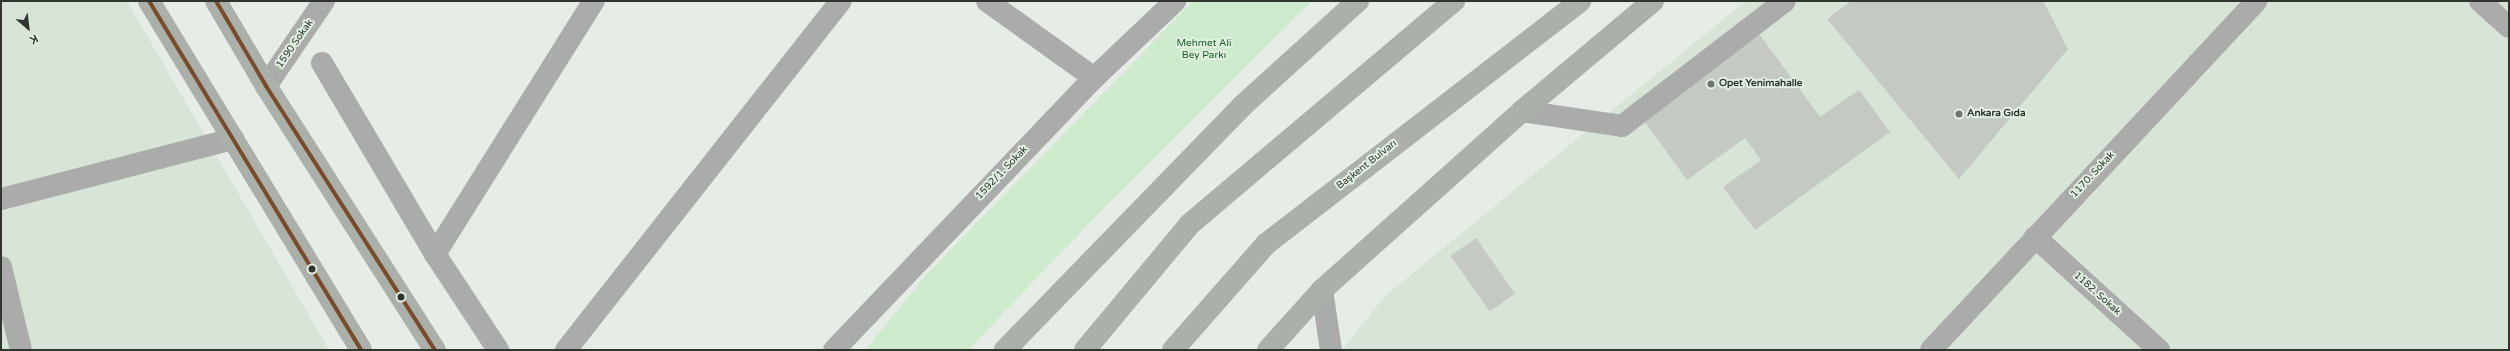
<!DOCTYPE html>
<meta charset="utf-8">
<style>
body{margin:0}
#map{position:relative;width:2510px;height:351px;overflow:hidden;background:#e6ece6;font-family:"Varela Round",sans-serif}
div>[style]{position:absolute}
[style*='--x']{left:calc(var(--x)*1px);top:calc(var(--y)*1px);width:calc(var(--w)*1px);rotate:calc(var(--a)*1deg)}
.built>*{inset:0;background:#d7e4d7}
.green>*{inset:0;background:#ceebcd}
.building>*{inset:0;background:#c4c9c4;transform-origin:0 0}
.minor>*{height:22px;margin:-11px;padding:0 11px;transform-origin:11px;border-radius:11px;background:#aaacaa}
.major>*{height:22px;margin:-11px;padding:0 11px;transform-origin:11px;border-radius:11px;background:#abb0ab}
.bus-1>*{height:4px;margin:-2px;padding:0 2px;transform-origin:2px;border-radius:2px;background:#7a4b2a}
.dots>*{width:11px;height:11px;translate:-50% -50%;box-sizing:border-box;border:2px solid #e3efe3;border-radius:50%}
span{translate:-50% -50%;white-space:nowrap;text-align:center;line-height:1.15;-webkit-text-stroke:4px #e3efe3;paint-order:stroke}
.park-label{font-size:10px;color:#115c1b}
.street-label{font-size:10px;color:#303530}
.poi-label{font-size:10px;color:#303530;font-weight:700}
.left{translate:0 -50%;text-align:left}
.frame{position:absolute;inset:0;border:2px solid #303530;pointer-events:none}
.north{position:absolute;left:8px;top:8px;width:40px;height:40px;-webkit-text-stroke:3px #e3efe3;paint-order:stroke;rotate:152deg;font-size:11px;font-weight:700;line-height:16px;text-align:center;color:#303530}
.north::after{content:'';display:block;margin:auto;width:14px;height:18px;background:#303530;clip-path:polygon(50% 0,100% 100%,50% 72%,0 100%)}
</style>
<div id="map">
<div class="built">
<div style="clip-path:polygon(1px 1px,127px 1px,329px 350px,1px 350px)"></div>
<div style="clip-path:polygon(1746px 1px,2509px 1px,2509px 350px,1342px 350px,1386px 295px)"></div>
</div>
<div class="green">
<div style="clip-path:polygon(1193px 1px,1312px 1px,1102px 210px,968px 350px,865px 350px,927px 274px)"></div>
</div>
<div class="building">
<div style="clip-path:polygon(1851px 1px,2043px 1px,2068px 49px,1959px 179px,1827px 19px)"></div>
<div style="clip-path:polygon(1749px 20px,1820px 117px,1859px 90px,1890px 132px,1755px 230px,1723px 187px,1761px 160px,1745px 138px,1687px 180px,1632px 104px)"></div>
<div style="left:1476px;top:238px;width:68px;height:31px;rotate:55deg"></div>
</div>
<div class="minor">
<div style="--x:987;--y:1;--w:132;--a:35.7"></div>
<div style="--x:2480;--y:1;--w:39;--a:42"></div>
<div style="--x:322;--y:63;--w:222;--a:59.4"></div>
<div style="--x:435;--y:254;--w:115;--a:56.7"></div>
<div style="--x:266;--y:86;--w:103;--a:-55.7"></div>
<div style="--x:1522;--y:111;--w:101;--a:8.5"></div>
<div style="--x:1622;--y:126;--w:205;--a:-37.5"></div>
<div style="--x:1;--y:199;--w:240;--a:-14.5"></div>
<div style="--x:2035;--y:237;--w:168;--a:42.3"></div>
<div style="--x:435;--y:254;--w:299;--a:-57.9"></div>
<div style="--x:1;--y:267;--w:85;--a:76.5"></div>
<div style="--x:1322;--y:290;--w:61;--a:81.5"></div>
<div style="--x:566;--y:350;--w:444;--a:-51.8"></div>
<div style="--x:834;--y:350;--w:376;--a:-46.3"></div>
<div style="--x:1094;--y:78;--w:112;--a:-43.5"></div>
<div style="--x:1931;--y:350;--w:477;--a:-47"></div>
</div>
<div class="major">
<div style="--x:149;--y:1;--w:408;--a:58.7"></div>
<div style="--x:216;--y:1;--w:99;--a:59.5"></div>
<div style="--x:266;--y:86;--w:313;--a:57.4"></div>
<div style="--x:1005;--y:350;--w:339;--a:-45.8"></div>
<div style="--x:1241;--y:107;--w:158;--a:-42.2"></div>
<div style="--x:1085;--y:350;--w:164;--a:-50.2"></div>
<div style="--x:1190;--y:224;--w:346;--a:-40.2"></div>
<div style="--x:1173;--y:350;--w:141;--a:-48.7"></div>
<div style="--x:1266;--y:244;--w:397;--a:-37.7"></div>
<div style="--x:1268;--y:350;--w:81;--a:-48"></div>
<div style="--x:1322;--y:290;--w:268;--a:-41.8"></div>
<div style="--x:1522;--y:111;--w:171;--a:-40"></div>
</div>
<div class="bus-1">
<div style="--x:149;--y:1;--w:408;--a:58.7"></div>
<div style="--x:216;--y:1;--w:99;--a:59.5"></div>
<div style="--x:266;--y:86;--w:313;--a:57.4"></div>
</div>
<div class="dots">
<div style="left:1711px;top:84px;background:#707570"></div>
<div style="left:1959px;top:114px;background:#707570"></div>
<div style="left:312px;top:269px;background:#303530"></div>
<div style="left:401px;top:297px;background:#303530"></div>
</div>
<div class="park-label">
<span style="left:1204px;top:49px">Mehmet Ali<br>Bey Parkı</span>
</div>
<div class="street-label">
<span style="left:295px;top:44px;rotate:-55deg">1590 Sokak</span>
<span style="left:1367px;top:165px;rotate:-38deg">Başkent Bulvarı</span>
<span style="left:1002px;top:173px;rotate:-46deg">1592/1. Sokak</span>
<span style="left:2093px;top:175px;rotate:-47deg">1170. Sokak</span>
<span style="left:2097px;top:294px;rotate:42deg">1182. Sokak</span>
</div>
<div class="poi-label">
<span class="left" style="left:1719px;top:84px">Opet Yenimahalle</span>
<span class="left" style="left:1967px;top:114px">Ankara Gıda</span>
</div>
<div class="frame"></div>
<div class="north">K</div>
</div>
